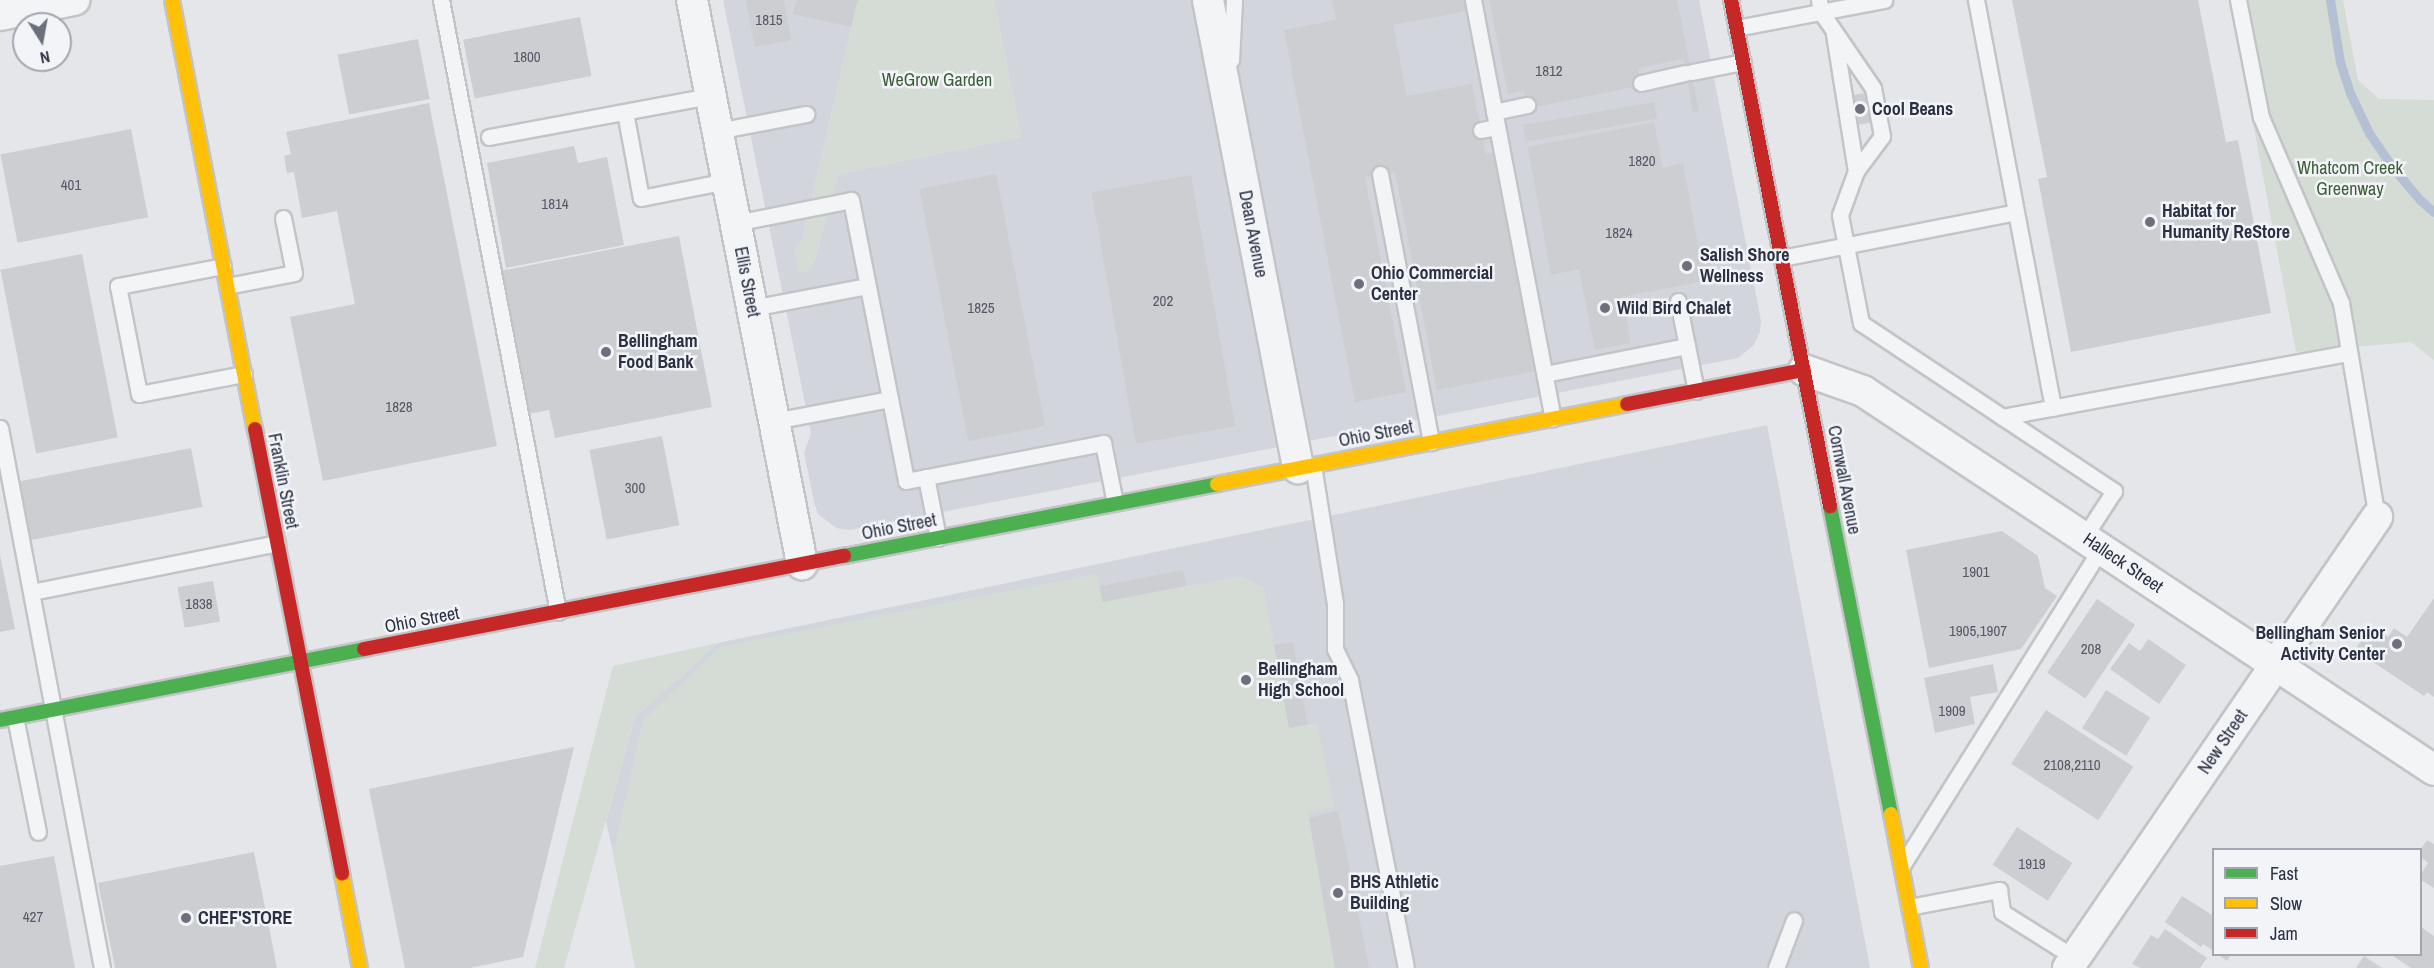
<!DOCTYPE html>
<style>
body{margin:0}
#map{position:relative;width:2434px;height:968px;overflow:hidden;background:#e5e6e9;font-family:"Archivo Narrow",sans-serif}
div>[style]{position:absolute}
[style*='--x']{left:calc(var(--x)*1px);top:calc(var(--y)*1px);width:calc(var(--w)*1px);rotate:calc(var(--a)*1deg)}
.built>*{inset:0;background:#d3d5dc}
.green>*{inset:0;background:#d4dcd5}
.stream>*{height:9px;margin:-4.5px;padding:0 4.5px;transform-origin:4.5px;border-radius:4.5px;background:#b4c0d3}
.building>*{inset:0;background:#cdced1;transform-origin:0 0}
.roads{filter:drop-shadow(2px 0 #c3c4c7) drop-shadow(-2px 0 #c3c4c7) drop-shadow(0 2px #c3c4c7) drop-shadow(0 -2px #c3c4c7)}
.lane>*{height:15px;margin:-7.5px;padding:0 7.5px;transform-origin:7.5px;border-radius:7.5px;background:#f3f4f6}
.street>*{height:30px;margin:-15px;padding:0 15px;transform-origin:15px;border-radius:15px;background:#f3f4f6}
.fast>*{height:14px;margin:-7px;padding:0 7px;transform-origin:7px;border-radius:7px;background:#4caf50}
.slow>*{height:14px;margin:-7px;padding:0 7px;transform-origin:7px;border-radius:7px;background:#ffc107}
.jam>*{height:14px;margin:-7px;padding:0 7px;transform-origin:7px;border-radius:7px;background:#c62828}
.dots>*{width:16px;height:16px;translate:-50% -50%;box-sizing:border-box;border:3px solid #f2f4f8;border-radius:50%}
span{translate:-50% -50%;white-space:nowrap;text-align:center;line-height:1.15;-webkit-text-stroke:5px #f2f4f8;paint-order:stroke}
.number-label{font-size:15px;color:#545967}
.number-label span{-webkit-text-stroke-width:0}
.park-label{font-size:18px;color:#3c5e38}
.poi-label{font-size:18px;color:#2b3143;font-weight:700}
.left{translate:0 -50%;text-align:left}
.right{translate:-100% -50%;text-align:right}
.street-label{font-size:18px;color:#2b3143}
.legend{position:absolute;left:2212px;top:848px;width:210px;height:108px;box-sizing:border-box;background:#f2f4f8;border:2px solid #a2a6b0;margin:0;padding:8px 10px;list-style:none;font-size:18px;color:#2b3143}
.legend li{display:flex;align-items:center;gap:12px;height:30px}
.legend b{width:30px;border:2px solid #a2a6b0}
.north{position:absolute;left:12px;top:12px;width:60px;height:60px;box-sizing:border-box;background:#f2f4f8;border:2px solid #a2a6b0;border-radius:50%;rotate:169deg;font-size:16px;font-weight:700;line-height:24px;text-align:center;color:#2b3143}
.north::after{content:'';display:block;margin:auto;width:21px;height:27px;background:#6c707d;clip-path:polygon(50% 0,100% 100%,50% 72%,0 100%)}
</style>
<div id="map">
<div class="built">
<div style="clip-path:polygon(723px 0,858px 0,801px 244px,794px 250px,799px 273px,814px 263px,838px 174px,1021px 137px,994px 0,1699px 0,1761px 321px,1760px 332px,1754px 345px,1738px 358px,849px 530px,836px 528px,818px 514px,814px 502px,804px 453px,811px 433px)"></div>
<div style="clip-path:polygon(1767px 425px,1870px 968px,639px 968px,606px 821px,635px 717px,718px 643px)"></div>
</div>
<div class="green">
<div style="clip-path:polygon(858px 0,994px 0,1021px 137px,838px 174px,814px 263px,806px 272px,798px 273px,794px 250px,801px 244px)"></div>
<div style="clip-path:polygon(2230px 0,2343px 0,2358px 80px,2379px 99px,2434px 100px,2434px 360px,2411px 342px,2296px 352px)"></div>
<div style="clip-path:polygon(1097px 574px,1103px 602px,1242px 576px,1264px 588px,1289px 728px,1317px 723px,1334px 807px,1308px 813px,1335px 968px,635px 968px,613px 854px,643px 720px,720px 647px)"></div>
<div style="clip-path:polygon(718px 643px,635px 717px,564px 968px,535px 968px,613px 666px)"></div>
</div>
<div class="stream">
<div style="--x:2330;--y:0;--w:63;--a:80.8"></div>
<div style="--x:2340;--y:62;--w:33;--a:72"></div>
<div style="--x:2350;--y:93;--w:44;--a:64.6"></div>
<div style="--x:2369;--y:133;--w:42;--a:55.6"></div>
<div style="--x:2393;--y:168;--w:42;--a:49.8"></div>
<div style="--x:2420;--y:200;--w:18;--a:41"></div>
</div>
<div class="building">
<div style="clip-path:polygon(746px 0,784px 0,791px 40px,755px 47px)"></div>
<div style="clip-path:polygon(796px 0,858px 0,851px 27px,793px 14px)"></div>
<div style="clip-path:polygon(1332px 0,1465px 0,1467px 11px,1393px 25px,1407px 96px,1472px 84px,1486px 154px,1494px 152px,1536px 371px,1437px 390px,1395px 172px,1380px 174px,1365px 177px,1406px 392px,1355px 402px,1284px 30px,1336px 20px)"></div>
<div style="clip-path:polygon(1489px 0,1677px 0,1699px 111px,1693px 112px,1683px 59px,1638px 68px,1642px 85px,1527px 109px,1524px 91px,1508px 94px)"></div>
<div style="clip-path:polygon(2012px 0,2198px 0,2226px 142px,2238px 140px,2271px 313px,2071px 352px,2038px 179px,2047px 177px)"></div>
<div style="left:580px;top:17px;width:60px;height:119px;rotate:79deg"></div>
<div style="left:418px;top:39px;width:61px;height:82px;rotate:79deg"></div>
<div style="left:1866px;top:93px;width:30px;height:18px;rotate:81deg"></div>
<div style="left:1654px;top:102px;width:17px;height:133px;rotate:80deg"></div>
<div style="clip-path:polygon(429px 103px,497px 446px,323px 481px,290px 317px,355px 304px,337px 211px,302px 218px,294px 172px,287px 173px,284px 156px,291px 154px,286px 132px)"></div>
<div style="clip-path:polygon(1654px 122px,1663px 168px,1683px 163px,1698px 246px,1707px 244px,1714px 279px,1622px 297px,1631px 343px,1595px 350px,1579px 269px,1551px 275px,1528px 147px)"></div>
<div style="left:131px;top:129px;width:90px;height:133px;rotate:79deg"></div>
<div style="clip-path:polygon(574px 146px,578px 163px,607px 157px,624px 245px,506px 268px,487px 163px)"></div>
<div style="left:996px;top:174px;width:257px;height:78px;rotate:79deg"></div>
<div style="left:1191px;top:175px;width:255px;height:101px;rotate:80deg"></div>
<div style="clip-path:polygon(679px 236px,712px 407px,555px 438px,549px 410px,523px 415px,495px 272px)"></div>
<div style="left:82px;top:254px;width:187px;height:83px;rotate:79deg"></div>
<div style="left:662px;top:436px;width:91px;height:74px;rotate:79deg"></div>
<div style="left:191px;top:448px;width:60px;height:182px;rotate:79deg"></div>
<div style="clip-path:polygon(2002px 531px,2038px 556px,2045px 588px,2057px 596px,2021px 649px,1929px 668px,1906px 550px)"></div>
<div style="clip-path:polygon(0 555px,15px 629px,0 632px)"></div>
<div style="left:1183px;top:570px;width:16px;height:85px;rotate:79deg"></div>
<div style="left:213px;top:581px;width:41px;height:36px;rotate:80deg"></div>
<div style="clip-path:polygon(2434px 598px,2434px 697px,2427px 692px,2424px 696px,2355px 650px,2371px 626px,2388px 637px,2394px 628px,2407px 637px)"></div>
<div style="left:2097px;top:599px;width:46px;height:89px;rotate:34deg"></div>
<div style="clip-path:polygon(2148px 639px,2186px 665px,2159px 704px,2110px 669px,2129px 643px,2140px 651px)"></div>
<div style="left:1293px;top:642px;width:84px;height:19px;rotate:80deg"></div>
<div style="clip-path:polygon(1993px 664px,1998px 692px,1970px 697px,1975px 724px,1935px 733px,1924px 678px)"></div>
<div style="left:2106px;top:690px;width:52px;height:45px;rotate:32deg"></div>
<div style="left:2046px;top:710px;width:104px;height:64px;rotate:33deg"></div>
<div style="clip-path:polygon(574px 747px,523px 957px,470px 968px,405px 968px,369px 789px)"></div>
<div style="clip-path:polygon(1338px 811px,1369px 968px,1335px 968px,1309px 818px)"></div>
<div style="left:2017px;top:827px;width:66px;height:45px;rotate:33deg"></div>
<div style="clip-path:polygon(2427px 840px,2434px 844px,2434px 888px,2421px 880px,2421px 874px,2428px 863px,2421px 857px,2421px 849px)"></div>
<div style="clip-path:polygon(254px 852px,277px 968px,115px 968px,98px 883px)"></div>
<div style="clip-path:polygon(54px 856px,75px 968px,0 968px,0 866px)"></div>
<div style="clip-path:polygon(2182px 896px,2214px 916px,2214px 951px,2203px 944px,2201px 947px,2165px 922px)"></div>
<div style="clip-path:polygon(2421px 927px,2434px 936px,2434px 968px,2411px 968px,2390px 954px,2420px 954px)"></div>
<div style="clip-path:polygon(2165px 929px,2207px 958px,2200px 968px,2140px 968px,2132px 964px,2151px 935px,2158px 939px)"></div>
<div style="clip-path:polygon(2218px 954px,2231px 954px,2227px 961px)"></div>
<div style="clip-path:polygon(2364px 956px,2382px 968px,2356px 968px)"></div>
</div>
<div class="roads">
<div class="lane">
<div style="--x:441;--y:0;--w:623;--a:79.18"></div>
<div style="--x:1473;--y:0;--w:426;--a:79.2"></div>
<div style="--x:1819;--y:0;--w:12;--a:81"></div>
<div style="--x:1821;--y:12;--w:92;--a:55.6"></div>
<div style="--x:1873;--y:88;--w:49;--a:79.4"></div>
<div style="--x:1882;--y:136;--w:44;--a:126.6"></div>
<div style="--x:1856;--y:171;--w:47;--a:110"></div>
<div style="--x:1840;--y:215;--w:110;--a:79"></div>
<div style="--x:1861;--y:323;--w:304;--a:33.6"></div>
<div style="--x:2114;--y:491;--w:55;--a:123.1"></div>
<div style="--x:1976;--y:0;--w:415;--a:79.3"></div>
<div style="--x:2238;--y:0;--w:119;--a:78.9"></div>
<div style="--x:2261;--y:117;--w:202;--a:66.7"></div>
<div style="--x:2341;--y:303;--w:217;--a:80.5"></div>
<div style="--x:1736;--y:28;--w:151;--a:-10.7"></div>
<div style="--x:1834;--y:34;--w:139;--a:80.9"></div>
<div style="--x:1231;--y:60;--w:60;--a:-87.1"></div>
<div style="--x:1692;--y:72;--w:52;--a:-11.1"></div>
<div style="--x:1641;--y:83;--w:45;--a:-12.8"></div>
<div style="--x:625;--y:112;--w:87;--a:79.5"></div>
<div style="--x:641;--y:198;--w:88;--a:-11.2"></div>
<div style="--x:1494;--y:112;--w:34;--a:-12"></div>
<div style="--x:1481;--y:130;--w:16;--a:-11"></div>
<div style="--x:717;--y:131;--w:91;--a:-10.8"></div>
<div style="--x:489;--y:137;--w:225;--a:-10.5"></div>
<div style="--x:1380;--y:174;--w:273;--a:79.2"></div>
<div style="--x:735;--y:223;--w:118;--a:-11.2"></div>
<div style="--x:851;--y:200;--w:286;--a:78.9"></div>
<div style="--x:906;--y:481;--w:201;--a:-10.9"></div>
<div style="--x:1103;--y:443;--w:61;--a:78.7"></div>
<div style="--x:1782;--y:258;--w:238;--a:-11.1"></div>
<div style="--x:223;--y:266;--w:107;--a:169.2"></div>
<div style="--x:118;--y:286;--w:110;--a:79"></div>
<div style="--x:139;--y:394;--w:107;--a:-10.8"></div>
<div style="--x:227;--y:286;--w:68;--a:-11"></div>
<div style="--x:294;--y:273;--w:56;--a:-101.3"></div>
<div style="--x:1678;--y:301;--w:46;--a:78.7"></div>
<div style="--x:752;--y:308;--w:117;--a:-10.8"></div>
<div style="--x:1545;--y:374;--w:145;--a:-11.2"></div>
<div style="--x:1687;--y:346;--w:46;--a:78.7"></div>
<div style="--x:2002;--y:417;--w:353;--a:-10.5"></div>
<div style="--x:774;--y:421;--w:118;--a:-10.7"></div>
<div style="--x:0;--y:428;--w:550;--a:79.3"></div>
<div style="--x:1313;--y:465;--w:141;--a:81"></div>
<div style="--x:1335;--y:604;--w:45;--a:90"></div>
<div style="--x:1335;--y:649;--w:34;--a:64"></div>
<div style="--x:1350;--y:680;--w:293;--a:79"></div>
<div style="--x:926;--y:477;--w:62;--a:78.9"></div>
<div style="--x:32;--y:592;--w:250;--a:-11.3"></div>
<div style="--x:15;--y:717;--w:117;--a:78.7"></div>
<div style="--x:1903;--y:864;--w:373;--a:-57.9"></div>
<div style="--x:1909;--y:907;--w:92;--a:-10.7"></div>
<div style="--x:1999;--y:890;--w:22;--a:82"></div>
<div style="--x:2002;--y:912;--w:86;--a:32.2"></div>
<div style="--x:1776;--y:968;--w:51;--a:-69.4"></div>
</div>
<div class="street">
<div style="--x:692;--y:0;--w:575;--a:78.96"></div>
<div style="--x:1208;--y:0;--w:477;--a:79.1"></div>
<div style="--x:0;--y:15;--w:76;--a:-11.5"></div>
<div style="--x:1804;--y:370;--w:63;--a:19.6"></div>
<div style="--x:1863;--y:391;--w:685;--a:33.57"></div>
<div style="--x:2068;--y:968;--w:547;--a:-55.58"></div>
</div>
<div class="fast">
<div style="--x:1830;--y:506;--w:314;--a:78.8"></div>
<div style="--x:844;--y:556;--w:380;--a:-10.9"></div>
<div style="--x:0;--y:720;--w:371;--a:-11"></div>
</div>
<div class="slow">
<div style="--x:172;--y:0;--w:437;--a:79.1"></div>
<div style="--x:1217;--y:484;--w:418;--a:-11"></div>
<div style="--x:1891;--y:814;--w:157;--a:79"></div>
<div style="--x:342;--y:874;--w:96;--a:79.2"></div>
</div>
<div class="jam">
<div style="--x:1731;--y:0;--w:516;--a:78.93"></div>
<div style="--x:1627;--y:404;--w:180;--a:-10.9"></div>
<div style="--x:255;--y:429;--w:453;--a:78.9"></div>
<div style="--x:364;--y:649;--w:489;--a:-11"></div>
</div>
</div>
<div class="dots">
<div style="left:1860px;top:109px;background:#6c707d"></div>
<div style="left:2150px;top:222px;background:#6c707d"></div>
<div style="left:1687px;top:266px;background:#6c707d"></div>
<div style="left:1359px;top:284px;background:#6c707d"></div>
<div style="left:1605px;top:308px;background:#6c707d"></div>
<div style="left:606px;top:352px;background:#6c707d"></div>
<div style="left:2397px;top:644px;background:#6c707d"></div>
<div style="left:1246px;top:680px;background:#6c707d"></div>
<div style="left:1338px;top:893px;background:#6c707d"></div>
<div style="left:186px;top:918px;background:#6c707d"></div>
</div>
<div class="number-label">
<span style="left:769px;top:20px">1815</span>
<span style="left:527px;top:57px">1800</span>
<span style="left:1549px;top:71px">1812</span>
<span style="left:1642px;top:161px">1820</span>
<span style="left:71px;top:185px">401</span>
<span style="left:555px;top:204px">1814</span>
<span style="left:1619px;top:233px">1824</span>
<span style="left:1163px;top:301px">202</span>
<span style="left:981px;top:308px">1825</span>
<span style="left:399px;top:407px">1828</span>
<span style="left:635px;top:488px">300</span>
<span style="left:1976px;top:572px">1901</span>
<span style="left:199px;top:604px">1838</span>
<span style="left:1978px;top:631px">1905,1907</span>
<span style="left:2091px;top:649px">208</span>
<span style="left:1952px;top:711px">1909</span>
<span style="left:2072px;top:765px">2108,2110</span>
<span style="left:2032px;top:864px">1919</span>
<span style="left:33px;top:917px">427</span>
</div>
<div class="park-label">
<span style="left:937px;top:80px">WeGrow Garden</span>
<span style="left:2350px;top:179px">Whatcom Creek<br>Greenway</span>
</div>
<div class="poi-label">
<span class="left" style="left:1872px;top:109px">Cool Beans</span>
<span class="left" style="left:2162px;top:222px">Habitat for<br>Humanity ReStore</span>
<span class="left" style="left:1700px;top:266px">Salish Shore<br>Wellness</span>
<span class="left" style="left:1371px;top:284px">Ohio Commercial<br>Center</span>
<span class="left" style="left:1617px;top:308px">Wild Bird Chalet</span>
<span class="left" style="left:618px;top:352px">Bellingham<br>Food Bank</span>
<span class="right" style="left:2385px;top:644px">Bellingham Senior<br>Activity Center</span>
<span class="left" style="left:1258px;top:680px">Bellingham<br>High School</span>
<span class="left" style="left:1350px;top:893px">BHS Athletic<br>Building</span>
<span class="left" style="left:198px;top:918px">CHEF'STORE</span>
</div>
<div class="street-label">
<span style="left:1253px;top:234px;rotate:79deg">Dean Avenue</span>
<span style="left:747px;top:282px;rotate:79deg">Ellis Street</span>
<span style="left:1376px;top:434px;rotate:-11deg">Ohio Street</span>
<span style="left:1844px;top:480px;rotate:79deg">Cornwall Avenue</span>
<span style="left:283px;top:481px;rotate:79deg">Franklin Street</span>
<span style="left:899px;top:527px;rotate:-11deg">Ohio Street</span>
<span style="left:2123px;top:563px;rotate:34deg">Halleck Street</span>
<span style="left:422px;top:620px;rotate:-11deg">Ohio Street</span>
<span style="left:2223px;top:742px;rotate:-56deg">New Street</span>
</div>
<ul class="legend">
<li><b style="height:8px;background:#4caf50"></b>Fast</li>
<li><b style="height:8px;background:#ffc107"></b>Slow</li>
<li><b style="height:8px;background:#c62828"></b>Jam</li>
</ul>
<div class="north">N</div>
</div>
